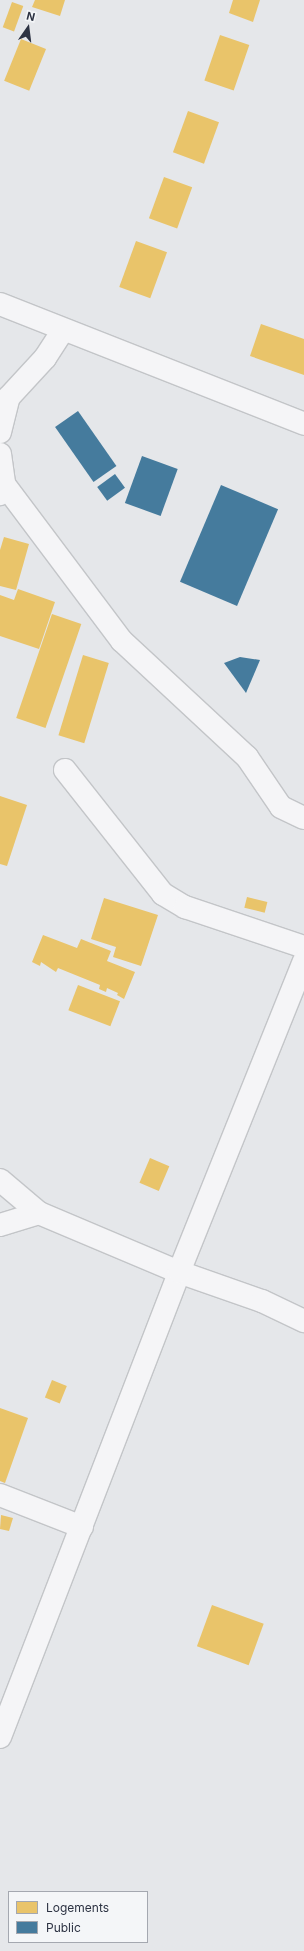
<!DOCTYPE html>
<style>
body{margin:0}
#map{position:relative;width:304px;height:1951px;overflow:hidden;background:#e5e7ea;font-family:Inter,sans-serif}
div>[style]{position:absolute}
[style*='--x']{left:calc(var(--x)*1px);top:calc(var(--y)*1px);width:calc(var(--w)*1px);rotate:calc(var(--a)*1deg)}
.homes>*{inset:0;background:#e9c46a;transform-origin:0 0}
.public>*{inset:0;background:#457b9d;transform-origin:0 0}
.roads{filter:drop-shadow(1px 0 #c3c5c8) drop-shadow(-1px 0 #c3c5c8) drop-shadow(0 1px #c3c5c8) drop-shadow(0 -1px #c3c5c8)}
.minor>*{height:22px;margin:-11px;padding:0 11px;transform-origin:11px;border-radius:11px;background:#f5f5f7}
.tertiary>*{height:22px;margin:-11px;padding:0 11px;transform-origin:11px;border-radius:11px;background:#f5f5f7}
span{translate:-50% -50%;white-space:nowrap;text-align:center;line-height:1.15;-webkit-text-stroke:4px #f4f6f8;paint-order:stroke}
.legend{position:absolute;left:8px;top:1891px;width:140px;height:52px;box-sizing:border-box;background:#f4f6f8;border:1px solid #a4a8b0;margin:0;padding:5px 7px;list-style:none;font-size:12px;color:#2d3343}
.legend li{display:flex;align-items:center;gap:8px;height:20px}
.legend b{width:20px;border:1px solid #a4a8b0}
.north{position:absolute;left:8px;top:8px;width:40px;height:40px;-webkit-text-stroke:3px #f4f6f8;paint-order:stroke;rotate:14deg;font-size:11px;font-weight:700;line-height:16px;text-align:center;color:#2d3343}
.north::after{content:'';display:block;margin:auto;width:14px;height:18px;background:#2d3343;clip-path:polygon(50% 0,100% 100%,50% 72%,0 100%)}
</style>
<div id="map">
<div class="homes">
<div style="clip-path:polygon(35px 0,65px 0,60px 16px,32px 7px)"></div>
<div style="clip-path:polygon(233px 0,260px 0,253px 22px,229px 13px)"></div>
<div style="left:12px;top:2px;width:12px;height:27px;rotate:20deg"></div>
<div style="left:220px;top:35px;width:31px;height:48px;rotate:19deg"></div>
<div style="left:21px;top:39px;width:27px;height:45px;rotate:22deg"></div>
<div style="left:188px;top:111px;width:33px;height:44px;rotate:20deg"></div>
<div style="left:164px;top:177px;width:30px;height:44px;rotate:20deg"></div>
<div style="left:136px;top:241px;width:33px;height:49px;rotate:20deg"></div>
<div style="clip-path:polygon(261px 324px,304px 339px,304px 375px,250px 356px)"></div>
<div style="clip-path:polygon(4px 537px,29px 544px,16px 590px,0 586px,0 550px)"></div>
<div style="clip-path:polygon(18px 589px,55px 602px,39px 649px,0 636px,0 595px,14px 600px)"></div>
<div style="left:52px;top:614px;width:31px;height:110px;rotate:19deg"></div>
<div style="left:83px;top:655px;width:27px;height:84px;rotate:17deg"></div>
<div style="clip-path:polygon(0 796px,27px 805px,7px 866px,0 864px)"></div>
<div style="left:247px;top:897px;width:21px;height:11px;rotate:14deg"></div>
<div style="clip-path:polygon(104px 898px,158px 915px,141px 966px,113px 957px,116px 947px,91px 939px)"></div>
<div style="clip-path:polygon(43px 935px,77px 948px,81px 939px,111px 951px,107px 961px,135px 972px,124px 999px,117px 995px,118px 993px,107px 988px,106px 992px,99px 989px,100px 985px,58px 968px,56px 972px,41px 962px,40px 966px,32px 962px)"></div>
<div style="left:78px;top:985px;width:45px;height:27px;rotate:21deg"></div>
<div style="left:150px;top:1158px;width:21px;height:27px;rotate:23deg"></div>
<div style="left:52px;top:1380px;width:16px;height:19px;rotate:22deg"></div>
<div style="clip-path:polygon(0 1408px,28px 1418px,5px 1483px,0 1481px)"></div>
<div style="clip-path:polygon(1px 1515px,13px 1518px,9px 1531px,0 1529px)"></div>
<div style="left:212px;top:1605px;width:55px;height:44px;rotate:20deg"></div>
</div>
<div class="public">
<div style="left:78px;top:411px;width:67px;height:28px;rotate:55deg"></div>
<div style="left:142px;top:456px;width:38px;height:50px;rotate:20deg"></div>
<div style="left:115px;top:474px;width:17px;height:22px;rotate:54deg"></div>
<div style="left:221px;top:485px;width:62px;height:105px;rotate:23deg"></div>
<div style="clip-path:polygon(240px 657px,260px 660px,246px 693px,224px 663px)"></div>
</div>
<div class="roads">
<div class="minor">
<div style="--x:0;--y:304;--w:327;--a:21.5"></div>
<div style="--x:0;--y:432;--w:36;--a:-76"></div>
<div style="--x:9;--y:397;--w:53;--a:-47.3"></div>
<div style="--x:45;--y:358;--w:33;--a:-57"></div>
<div style="--x:0;--y:454;--w:30;--a:82"></div>
<div style="--x:4;--y:484;--w:11;--a:112"></div>
<div style="--x:4;--y:484;--w:196;--a:53.1"></div>
<div style="--x:122;--y:641;--w:171;--a:42.9"></div>
<div style="--x:247;--y:757;--w:60;--a:55.8"></div>
<div style="--x:281;--y:807;--w:25;--a:26"></div>
<div style="--x:65;--y:770;--w:158;--a:51.7"></div>
<div style="--x:163;--y:894;--w:26;--a:31"></div>
<div style="--x:185;--y:907;--w:126;--a:18.6"></div>
<div style="--x:0;--y:1180;--w:51;--a:40.2"></div>
<div style="--x:39;--y:1213;--w:152;--a:22.9"></div>
<div style="--x:179;--y:1272;--w:88;--a:19.3"></div>
<div style="--x:262;--y:1301;--w:47;--a:25.5"></div>
<div style="--x:0;--y:1225;--w:41;--a:-17.1"></div>
<div style="--x:0;--y:1495;--w:88;--a:21.3"></div>
</div>
<div class="tertiary">
<div style="--x:0;--y:1737;--w:498;--a:-68.9"></div>
<div style="--x:179;--y:1272;--w:335;--a:-68.1"></div>
</div>
</div>
<ul class="legend">
<li><b style="height:11px;background:#e9c46a"></b>Logements</li>
<li><b style="height:11px;background:#457b9d"></b>Public</li>
</ul>
<div class="north">N</div>
</div>
